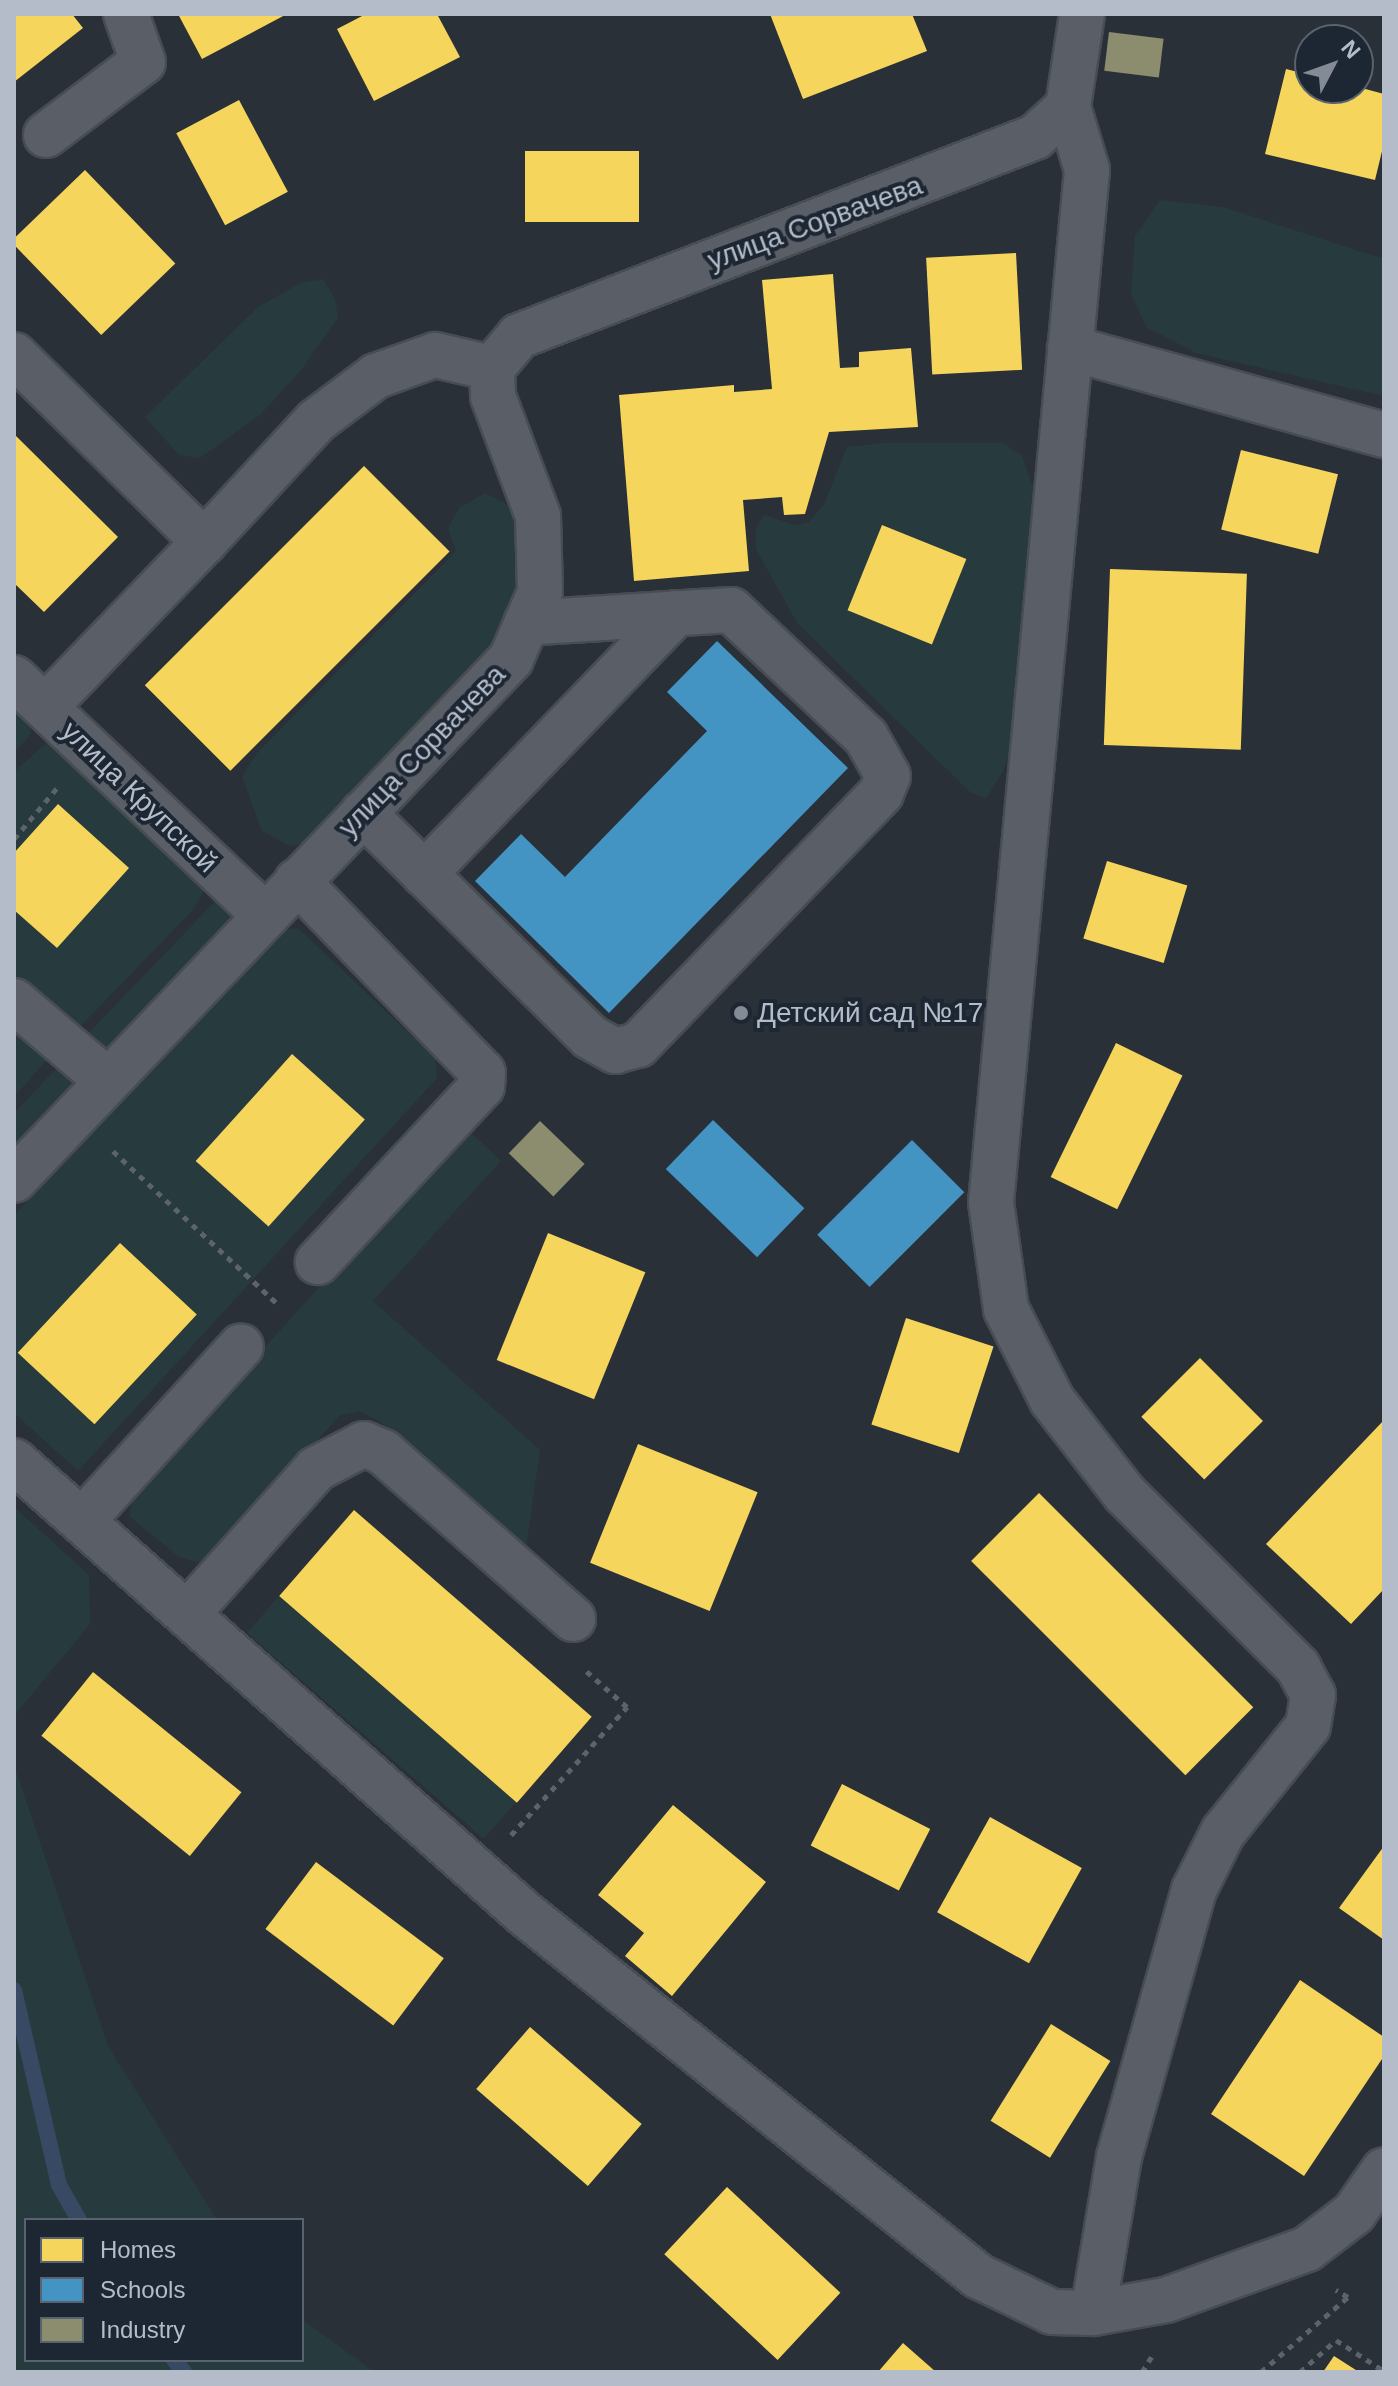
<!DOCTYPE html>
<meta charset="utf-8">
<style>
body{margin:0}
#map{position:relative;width:1398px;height:2386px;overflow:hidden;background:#2a3038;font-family:Arial,sans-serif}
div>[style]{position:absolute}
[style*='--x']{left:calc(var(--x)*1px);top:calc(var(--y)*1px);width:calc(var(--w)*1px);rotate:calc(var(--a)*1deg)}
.green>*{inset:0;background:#273a3e;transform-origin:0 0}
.homes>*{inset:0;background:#f6d55c;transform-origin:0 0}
.schools>*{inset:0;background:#4393c3;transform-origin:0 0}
.industry>*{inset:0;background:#8c8c6e;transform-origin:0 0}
.stream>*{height:16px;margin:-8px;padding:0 8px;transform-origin:8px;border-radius:8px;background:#384963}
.path>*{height:5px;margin-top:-2.5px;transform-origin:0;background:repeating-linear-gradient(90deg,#5d636a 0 6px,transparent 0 12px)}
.roads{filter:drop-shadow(2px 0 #484c53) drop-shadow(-2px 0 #484c53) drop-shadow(0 2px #484c53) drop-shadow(0 -2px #484c53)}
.minor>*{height:44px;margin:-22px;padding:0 22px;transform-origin:22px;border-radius:22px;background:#5a5e66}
.dots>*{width:22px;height:22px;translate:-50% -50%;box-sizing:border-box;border:4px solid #1d2633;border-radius:50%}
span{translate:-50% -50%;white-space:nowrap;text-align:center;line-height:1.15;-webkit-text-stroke:8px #1d2633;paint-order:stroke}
.street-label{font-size:28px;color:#b4bcc9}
.poi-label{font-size:28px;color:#b4bcc9}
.left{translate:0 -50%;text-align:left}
.frame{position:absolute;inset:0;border:16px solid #b4bcc9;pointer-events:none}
.legend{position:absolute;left:24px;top:2218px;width:280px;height:144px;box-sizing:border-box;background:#1d2633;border:2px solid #59626f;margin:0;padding:10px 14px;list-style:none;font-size:24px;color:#b4bcc9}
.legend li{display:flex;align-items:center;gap:16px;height:40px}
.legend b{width:40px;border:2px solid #59626f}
.north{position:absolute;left:1294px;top:24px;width:80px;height:80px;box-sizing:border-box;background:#1d2633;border:2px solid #59626f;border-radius:50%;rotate:49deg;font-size:22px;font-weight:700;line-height:32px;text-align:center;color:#b4bcc9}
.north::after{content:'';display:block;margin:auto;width:28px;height:36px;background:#848b96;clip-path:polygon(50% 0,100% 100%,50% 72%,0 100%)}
</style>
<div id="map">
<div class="green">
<div style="clip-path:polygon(1160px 200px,1223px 207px,1384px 259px,1384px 396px,1196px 353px,1146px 327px,1131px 293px,1135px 236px)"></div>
<div style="clip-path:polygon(323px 279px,335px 299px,338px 318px,301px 370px,260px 415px,200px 458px,179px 455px,145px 417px,258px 307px,301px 283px)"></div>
<div style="clip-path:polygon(884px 443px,1003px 443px,1022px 456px,1034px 490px,1036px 534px,1016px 733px,1004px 769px,986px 799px,971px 793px,797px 623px,756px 549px,756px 528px,764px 515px,795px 525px,809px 522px,824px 504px,847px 447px)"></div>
<div style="clip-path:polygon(485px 493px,505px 503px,520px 526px,519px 591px,489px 655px,314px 841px,290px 846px,262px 831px,242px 776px,257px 753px,456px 551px,448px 528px,459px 508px)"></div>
<div style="clip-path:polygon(14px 699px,30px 721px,31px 734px,14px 753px)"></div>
<div style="clip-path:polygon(63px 741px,206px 887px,192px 911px,75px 1032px,14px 989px,14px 772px,45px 744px)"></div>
<div style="clip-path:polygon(221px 895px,242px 909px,110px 1064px,79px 1043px)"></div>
<div style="clip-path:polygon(298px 928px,435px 1058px,437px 1078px,78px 1471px,14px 1413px,14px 1215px,285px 930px)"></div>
<div style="clip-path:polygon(14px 1011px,53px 1053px,14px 1097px)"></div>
<div style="clip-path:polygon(67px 1057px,89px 1079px,14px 1164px,14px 1113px)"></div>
<div style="clip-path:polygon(465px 1127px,501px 1161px,373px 1301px,540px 1450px,525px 1555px,379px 1421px,359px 1411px,339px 1416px,207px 1564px,179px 1557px,129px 1516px,134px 1491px)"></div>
<div style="clip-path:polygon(14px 1507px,89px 1575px,90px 1624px,14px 1716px)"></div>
<div style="left:279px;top:1596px;width:314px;height:49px;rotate:41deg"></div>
<div style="clip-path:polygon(14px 1765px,108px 2046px,217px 2220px,26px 2220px,26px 2360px,302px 2360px,302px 2319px,374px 2372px,14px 2372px)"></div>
</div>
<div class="homes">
<div style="clip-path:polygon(14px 14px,72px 14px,83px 28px,14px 82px)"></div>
<div style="clip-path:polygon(178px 14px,287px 14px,202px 59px)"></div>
<div style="clip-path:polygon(366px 14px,437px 14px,460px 57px,374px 101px,337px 29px)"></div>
<div style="clip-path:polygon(770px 14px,912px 14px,927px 51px,803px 99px)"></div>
<div style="clip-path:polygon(1286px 69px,1310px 75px,1310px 88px,1358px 87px,1384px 94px,1384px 143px,1375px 180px,1265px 154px)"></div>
<div style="left:239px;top:100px;width:104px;height:71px;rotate:62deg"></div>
<div style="left:525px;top:151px;width:114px;height:71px"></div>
<div style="left:85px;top:170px;width:130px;height:103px;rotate:46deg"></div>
<div style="left:1016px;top:253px;width:117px;height:90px;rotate:87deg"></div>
<div style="clip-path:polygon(833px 274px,840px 368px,859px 367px,859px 352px,911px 348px,918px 427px,829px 432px,805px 514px,784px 515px,782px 497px,743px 500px,749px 571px,634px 581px,619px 395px,734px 385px,734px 392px,772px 389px,762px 280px)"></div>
<div style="clip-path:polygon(14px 434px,118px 537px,44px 612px,14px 583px)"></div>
<div style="left:1241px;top:450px;width:100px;height:82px;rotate:14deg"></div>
<div style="left:364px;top:466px;width:121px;height:310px;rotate:45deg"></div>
<div style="left:882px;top:525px;width:91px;height:92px;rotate:22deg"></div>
<div style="left:1110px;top:569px;width:137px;height:176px;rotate:2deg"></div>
<div style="clip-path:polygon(58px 804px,129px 868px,57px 948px,14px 910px,14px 853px)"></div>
<div style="left:1107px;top:861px;width:84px;height:81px;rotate:17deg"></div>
<div style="left:1116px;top:1043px;width:74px;height:149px;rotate:26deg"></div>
<div style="left:292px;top:1054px;width:98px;height:144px;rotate:42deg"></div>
<div style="left:548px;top:1233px;width:105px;height:137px;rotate:22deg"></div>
<div style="left:120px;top:1243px;width:105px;height:150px;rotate:43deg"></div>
<div style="left:906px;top:1318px;width:92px;height:112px;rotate:18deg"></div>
<div style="left:1200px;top:1358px;width:89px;height:83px;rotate:45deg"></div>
<div style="clip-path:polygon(1384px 1420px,1384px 1589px,1351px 1624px,1266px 1544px)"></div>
<div style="left:638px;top:1444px;width:129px;height:128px;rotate:22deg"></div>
<div style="left:1039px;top:1493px;width:303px;height:96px;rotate:45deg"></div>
<div style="left:354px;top:1510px;width:315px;height:114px;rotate:41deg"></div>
<div style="left:93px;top:1672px;width:191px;height:82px;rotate:39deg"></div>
<div style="left:842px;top:1784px;width:99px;height:69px;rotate:27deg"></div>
<div style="clip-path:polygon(673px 1805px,766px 1882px,672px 1996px,625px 1956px,644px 1933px,598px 1895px)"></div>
<div style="left:990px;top:1817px;width:105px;height:109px;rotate:29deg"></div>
<div style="clip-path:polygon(1384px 1846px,1384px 1940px,1339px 1908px)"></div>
<div style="left:316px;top:1862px;width:160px;height:84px;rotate:37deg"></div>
<div style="clip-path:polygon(1300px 1980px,1384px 2037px,1384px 2056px,1304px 2176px,1211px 2114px)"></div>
<div style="left:1051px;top:2024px;width:70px;height:114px;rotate:32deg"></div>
<div style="left:530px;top:2027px;width:148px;height:82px;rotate:41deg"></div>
<div style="left:727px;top:2187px;width:155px;height:92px;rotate:43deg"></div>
<div style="clip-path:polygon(903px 2343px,936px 2372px,878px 2372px)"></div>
<div style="clip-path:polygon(1334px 2356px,1359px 2372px,1323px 2372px)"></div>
</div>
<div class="schools">
<div style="clip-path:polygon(717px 641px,848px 768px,609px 1013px,475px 881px,521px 834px,565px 877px,707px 731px,667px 692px)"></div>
<div style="left:713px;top:1120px;width:127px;height:68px;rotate:44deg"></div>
<div style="left:912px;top:1140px;width:74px;height:134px;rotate:45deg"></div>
</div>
<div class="industry">
<div style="left:1109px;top:32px;width:55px;height:39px;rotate:7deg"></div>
<div style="left:540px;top:1121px;width:62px;height:45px;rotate:44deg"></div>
</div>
<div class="stream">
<div style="--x:14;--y:1990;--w:200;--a:77"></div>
<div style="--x:59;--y:2185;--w:40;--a:60.3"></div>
<div style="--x:174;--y:2360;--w:16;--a:50"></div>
</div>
<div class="path">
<div style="--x:14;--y:839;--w:67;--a:-49.9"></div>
<div style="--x:113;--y:1151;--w:226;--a:42.9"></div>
<div style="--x:511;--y:1835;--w:173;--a:-47.8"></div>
<div style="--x:627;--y:1707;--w:56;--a:-138.6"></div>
<div style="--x:1142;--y:2372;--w:19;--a:-58"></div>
<div style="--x:1261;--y:2372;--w:115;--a:-40.8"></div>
<div style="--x:1348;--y:2297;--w:14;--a:-150"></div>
<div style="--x:1300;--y:2372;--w:48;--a:-41.6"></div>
<div style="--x:1336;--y:2340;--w:57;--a:32.9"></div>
</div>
<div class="roads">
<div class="minor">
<div style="--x:1068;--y:107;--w:66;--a:73.2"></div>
<div style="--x:1087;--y:170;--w:1036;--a:95.31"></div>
<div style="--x:991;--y:1202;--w:108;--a:82"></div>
<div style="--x:1006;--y:1309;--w:102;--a:63.2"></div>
<div style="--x:1052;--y:1400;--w:119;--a:52.2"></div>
<div style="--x:1125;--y:1494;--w:245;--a:45"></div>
<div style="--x:1298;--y:1667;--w:32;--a:62"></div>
<div style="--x:1313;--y:1695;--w:31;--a:99"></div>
<div style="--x:1308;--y:1726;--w:136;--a:128.7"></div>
<div style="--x:1223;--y:1832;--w:65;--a:116.6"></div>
<div style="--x:1194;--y:1890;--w:277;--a:105.7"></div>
<div style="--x:1119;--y:2157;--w:158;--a:99.5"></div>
<div style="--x:46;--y:135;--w:121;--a:-37"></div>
<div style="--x:143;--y:62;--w:51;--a:-109.5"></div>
<div style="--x:1070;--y:348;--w:326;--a:15.5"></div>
<div style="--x:14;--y:355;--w:267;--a:44.5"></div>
<div style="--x:204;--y:542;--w:229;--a:133.9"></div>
<div style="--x:204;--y:542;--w:165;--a:-47.2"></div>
<div style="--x:316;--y:421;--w:75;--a:-36.9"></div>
<div style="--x:376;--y:376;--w:63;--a:-19.6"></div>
<div style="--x:435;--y:355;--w:58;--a:12.8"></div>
<div style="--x:14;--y:678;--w:345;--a:43.4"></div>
<div style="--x:363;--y:813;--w:319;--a:44.6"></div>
<div style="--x:590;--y:1037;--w:29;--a:29"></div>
<div style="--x:615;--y:1051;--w:24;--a:-15"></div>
<div style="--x:638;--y:1045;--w:350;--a:-46"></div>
<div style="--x:881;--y:793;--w:18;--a:-68"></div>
<div style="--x:888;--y:776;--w:45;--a:-119.4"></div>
<div style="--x:866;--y:737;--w:185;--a:-136.7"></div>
<div style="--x:731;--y:610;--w:205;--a:176.4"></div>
<div style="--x:424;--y:874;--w:363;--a:-46"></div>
<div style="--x:297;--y:881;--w:267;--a:45.9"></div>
<div style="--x:483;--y:1073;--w:13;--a:94"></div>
<div style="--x:482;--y:1086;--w:241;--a:133"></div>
<div style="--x:14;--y:1001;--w:123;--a:40.4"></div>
<div style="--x:14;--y:1180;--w:720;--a:-46.35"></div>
<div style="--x:511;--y:659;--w:73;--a:-66.6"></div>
<div style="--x:540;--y:592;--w:76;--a:-91.5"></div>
<div style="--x:538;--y:516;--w:128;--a:-110.6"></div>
<div style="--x:493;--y:396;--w:28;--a:-92"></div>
<div style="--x:492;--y:368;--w:42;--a:-49.8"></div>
<div style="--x:519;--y:336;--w:553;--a:-21.09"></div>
<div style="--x:1035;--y:137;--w:45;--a:-42.3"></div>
<div style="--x:1068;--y:107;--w:94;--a:-81.4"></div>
<div style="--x:14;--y:1461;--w:683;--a:41.56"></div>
<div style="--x:525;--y:1914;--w:580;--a:38.63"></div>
<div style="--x:978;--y:2276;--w:82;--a:25.9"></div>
<div style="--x:1052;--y:2312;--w:41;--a:1.4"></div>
<div style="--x:1093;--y:2313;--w:74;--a:-10.1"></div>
<div style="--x:1166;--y:2300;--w:150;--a:-19.9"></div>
<div style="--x:1307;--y:2249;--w:59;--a:-37.5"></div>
<div style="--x:1354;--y:2213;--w:52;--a:-55.1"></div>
<div style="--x:82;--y:1521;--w:236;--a:-47.7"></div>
<div style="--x:187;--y:1614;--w:194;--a:-48.3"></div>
<div style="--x:316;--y:1469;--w:54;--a:-27.5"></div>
<div style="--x:364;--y:1444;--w:21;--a:23"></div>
<div style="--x:383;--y:1452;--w:253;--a:41.3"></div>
</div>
</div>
<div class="dots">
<div style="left:741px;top:1013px;background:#848b96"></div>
</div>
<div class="street-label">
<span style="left:815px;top:223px;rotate:-20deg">улица Сорвачева</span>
<span style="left:422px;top:751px;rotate:-46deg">улица Сорвачева</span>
<span style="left:139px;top:797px;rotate:44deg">улица Крупской</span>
</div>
<div class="poi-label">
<span class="left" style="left:757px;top:1013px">Детский сад №17</span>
</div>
<div class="frame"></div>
<ul class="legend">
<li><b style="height:22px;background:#f6d55c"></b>Homes</li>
<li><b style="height:22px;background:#4393c3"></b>Schools</li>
<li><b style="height:22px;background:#8c8c6e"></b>Industry</li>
</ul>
<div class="north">N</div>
</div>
